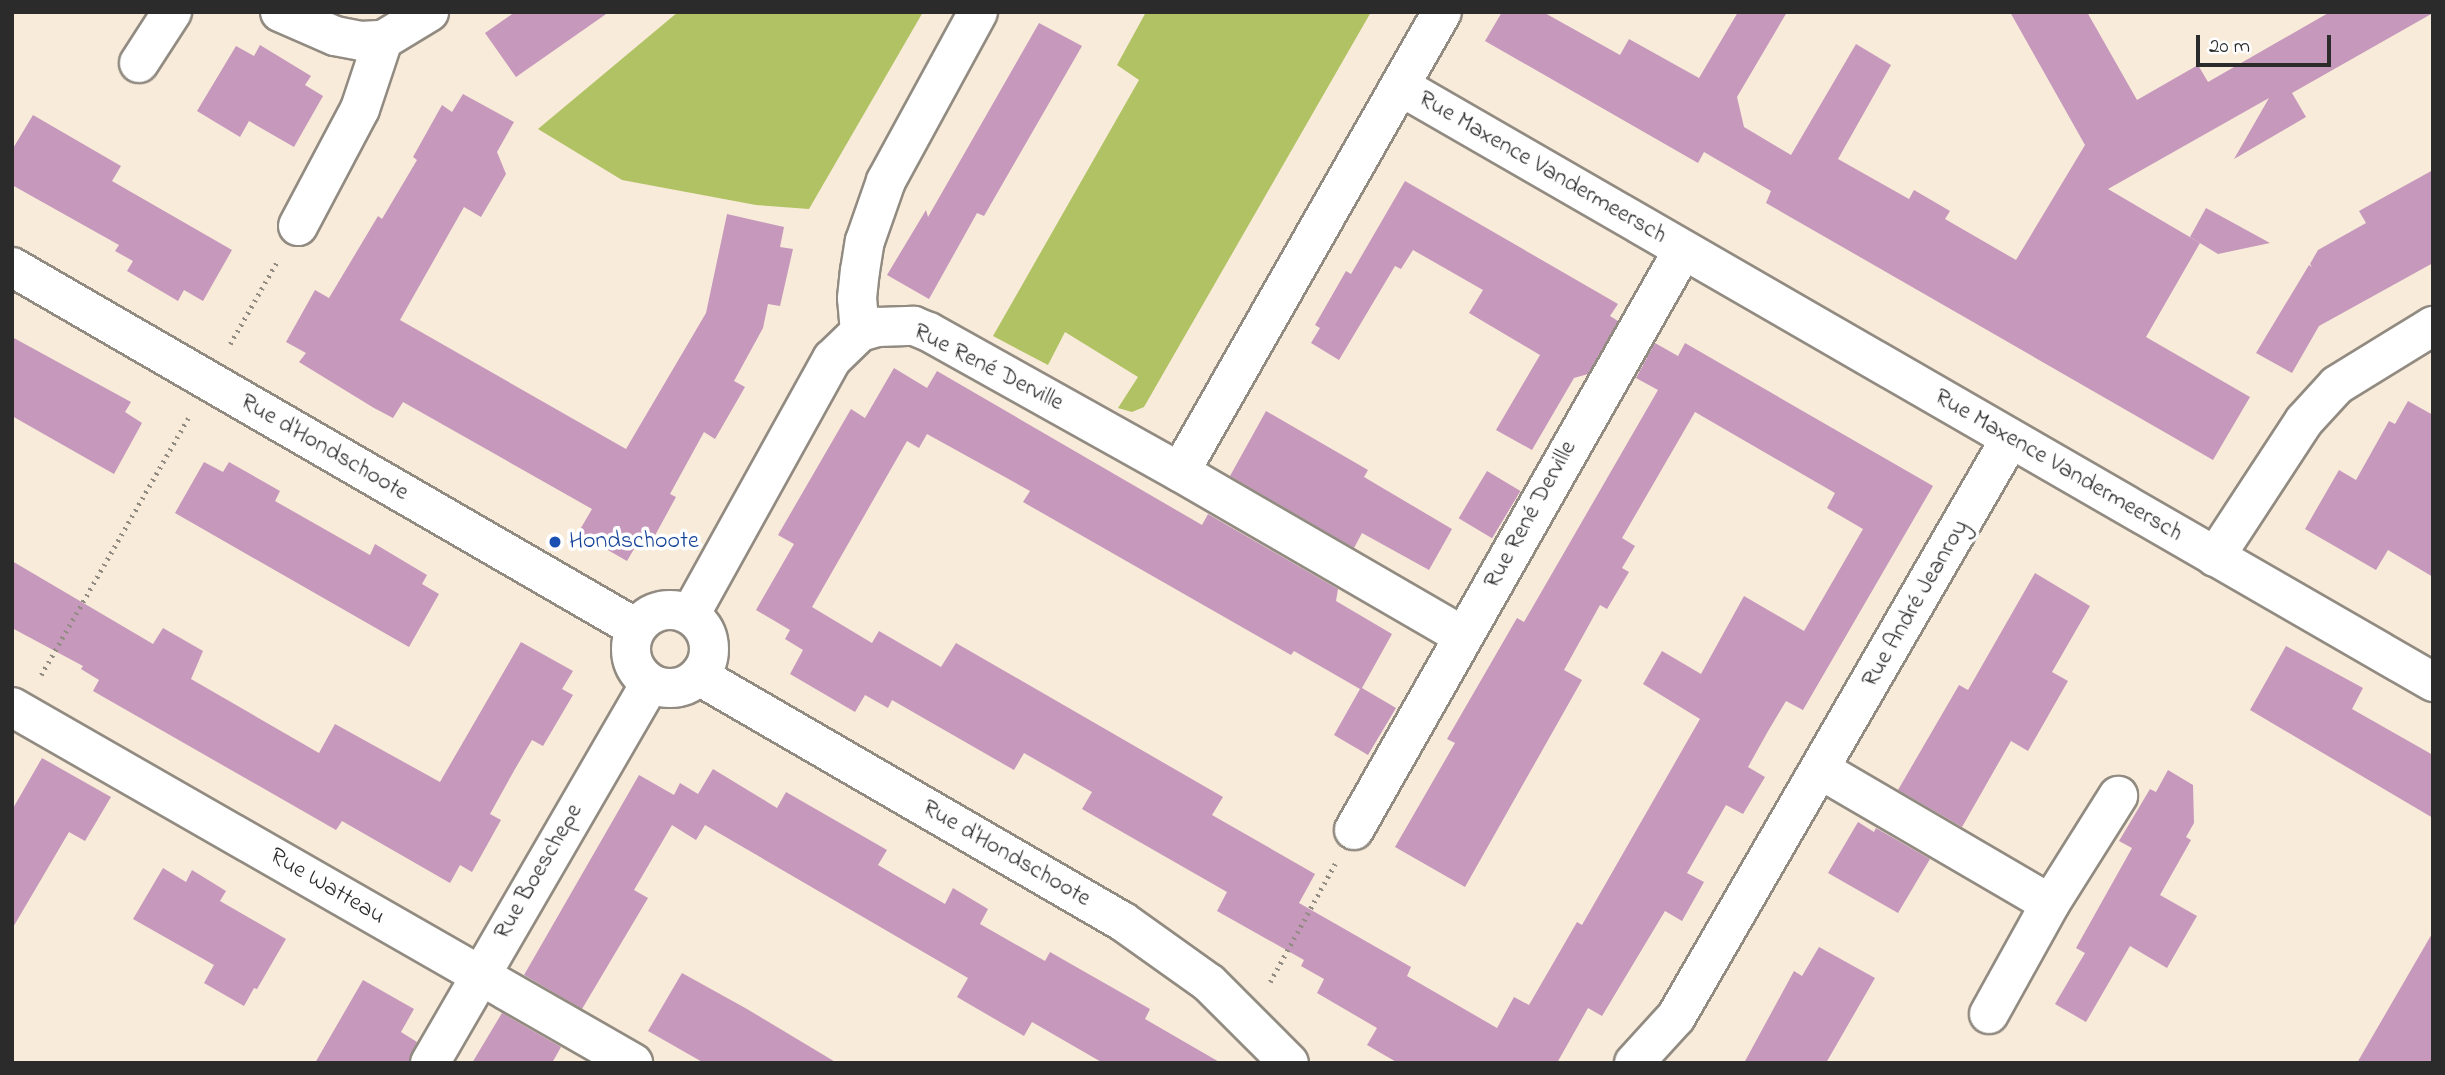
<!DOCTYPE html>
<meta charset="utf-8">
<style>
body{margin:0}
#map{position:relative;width:2445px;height:1075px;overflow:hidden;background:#f8ebd9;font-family:"Indie Flower",sans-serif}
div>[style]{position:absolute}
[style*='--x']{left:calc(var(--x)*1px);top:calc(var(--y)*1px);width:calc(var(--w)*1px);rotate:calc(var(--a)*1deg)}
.green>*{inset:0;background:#b1c264}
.building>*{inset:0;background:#c698bc;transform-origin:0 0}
.path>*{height:4.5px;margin-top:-2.25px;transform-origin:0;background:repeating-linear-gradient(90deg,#928b82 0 2px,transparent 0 7px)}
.roads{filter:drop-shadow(2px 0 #928b82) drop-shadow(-2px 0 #928b82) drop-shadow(0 2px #928b82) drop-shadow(0 -2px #928b82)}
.street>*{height:38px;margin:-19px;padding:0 19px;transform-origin:19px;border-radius:19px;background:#fff}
.street>.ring{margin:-19px;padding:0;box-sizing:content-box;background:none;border:38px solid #fff;border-radius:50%}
.dots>*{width:19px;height:19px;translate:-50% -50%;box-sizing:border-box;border:4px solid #fff;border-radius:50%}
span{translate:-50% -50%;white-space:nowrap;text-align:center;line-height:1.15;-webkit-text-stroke:7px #fff;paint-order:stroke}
.street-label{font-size:24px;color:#2b2b2b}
.transit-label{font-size:24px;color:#164399}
.left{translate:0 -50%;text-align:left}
.frame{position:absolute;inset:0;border:14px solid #2b2b2b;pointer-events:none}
.scale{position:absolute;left:2196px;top:35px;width:135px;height:32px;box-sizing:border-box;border:4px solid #2b2b2b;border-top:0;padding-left:9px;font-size:21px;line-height:24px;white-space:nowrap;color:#2b2b2b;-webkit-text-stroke:5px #fff;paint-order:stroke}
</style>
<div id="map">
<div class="green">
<div style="clip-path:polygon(678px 12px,923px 12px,809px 209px,756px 205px,622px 180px,538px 129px)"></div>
<div style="clip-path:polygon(1146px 12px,1371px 12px,1144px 407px,1132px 412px,1118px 408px,1138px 377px,1065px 332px,1048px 365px,993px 336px,1139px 80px,1117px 65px)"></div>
</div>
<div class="building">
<div style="clip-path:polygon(515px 12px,609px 12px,516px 77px,485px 33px)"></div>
<div style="clip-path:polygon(1502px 12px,1543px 12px,1620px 55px,1629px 39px,1699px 78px,1738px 12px,1787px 12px,1737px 97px,1744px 127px,1791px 155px,1856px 44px,1891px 65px,1838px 159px,1909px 199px,1914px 190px,1950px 211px,1945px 219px,2016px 260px,2085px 145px,2010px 12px,2087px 12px,2137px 100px,2198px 65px,2208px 82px,2330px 12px,2433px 13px,2292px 93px,2306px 117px,2234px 159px,2269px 98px,2108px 189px,2200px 243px,2146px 337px,2250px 397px,2213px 460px,1766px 203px,1771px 191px,1704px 152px,1698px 163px,1485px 41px)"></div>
<div style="clip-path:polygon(1039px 23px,1082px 46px,984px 216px,977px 213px,929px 299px,887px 275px,926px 210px,928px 217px)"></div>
<div style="clip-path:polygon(260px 45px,311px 76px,305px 85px,323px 96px,294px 147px,249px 121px,240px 137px,197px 111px,236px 46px,254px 56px)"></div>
<div style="clip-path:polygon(463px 94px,514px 122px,497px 152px,506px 174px,481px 217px,464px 207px,400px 320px,626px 449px,706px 313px,727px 214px,784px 227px,780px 247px,793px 249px,780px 306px,768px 304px,763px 328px,734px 381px,745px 387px,715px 439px,704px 432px,670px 494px,676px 497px,647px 550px,637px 544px,627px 561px,578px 533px,592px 509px,403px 402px,393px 418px,374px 408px,299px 362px,306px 353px,286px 342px,315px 290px,329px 298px,378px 216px,382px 219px,417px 160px,413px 157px,442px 105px,452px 112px)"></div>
<div style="clip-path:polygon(33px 115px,121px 166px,112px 181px,232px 250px,203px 301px,184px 290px,178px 301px,127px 271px,133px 261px,115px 251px,119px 245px,12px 185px,12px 150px)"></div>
<div style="clip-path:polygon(2433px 170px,2433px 263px,2319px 326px,2292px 373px,2256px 353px,2309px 265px,2312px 267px,2310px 264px,2318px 250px,2366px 223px,2359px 211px)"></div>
<div style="clip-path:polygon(1405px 181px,1618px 304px,1610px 316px,1618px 321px,1588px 374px,1574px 378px,1532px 450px,1496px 430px,1540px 355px,1469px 313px,1483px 290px,1413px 250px,1401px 269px,1395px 266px,1339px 360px,1311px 343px,1320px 328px,1315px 325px,1346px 271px,1351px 274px)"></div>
<div style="clip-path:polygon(2206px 208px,2270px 243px,2218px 254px,2190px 237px)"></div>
<div style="clip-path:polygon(12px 337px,131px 402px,125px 412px,142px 423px,114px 474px,12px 416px)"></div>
<div style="clip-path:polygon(1655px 343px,1678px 356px,1685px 343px,1933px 486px,1803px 710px,1786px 701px,1767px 733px,1748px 767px,1765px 777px,1743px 814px,1726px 805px,1687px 873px,1704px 882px,1682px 921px,1665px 911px,1602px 1016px,1588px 1008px,1557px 1063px,1398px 1063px,1367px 1045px,1377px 1028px,1317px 993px,1324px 979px,1301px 966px,1304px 960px,1217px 911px,1227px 892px,1082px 809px,1092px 792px,1024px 753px,1014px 770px,892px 700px,888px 708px,865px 695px,855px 712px,790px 674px,803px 650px,785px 639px,790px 630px,756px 610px,794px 544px,778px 535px,851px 409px,865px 418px,894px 368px,927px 388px,937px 371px,1202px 525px,1208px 514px,1338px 589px,1336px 601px,1392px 634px,1362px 688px,1396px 708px,1368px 755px,1334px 735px,1360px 689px,1294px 651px,1291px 655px,1023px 502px,1030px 491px,927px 434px,919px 448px,907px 441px,812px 607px,872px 643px,879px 631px,941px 667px,956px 643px,1223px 797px,1212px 815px,1315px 874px,1299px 903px,1411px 967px,1407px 976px,1497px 1028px,1514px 997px,1529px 1005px,1577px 922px,1582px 925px,1700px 719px,1643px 684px,1662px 651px,1701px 674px,1744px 596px,1804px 631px,1863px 529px,1827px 508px,1835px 493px,1695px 412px,1622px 538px,1635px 546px,1622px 568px,1629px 572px,1607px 609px,1600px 605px,1564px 670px,1582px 680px,1465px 887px,1395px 847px,1455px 743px,1447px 739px,1517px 618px,1524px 622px,1658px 390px,1636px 378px)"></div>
<div style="clip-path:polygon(2408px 401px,2433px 415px,2433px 577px,2388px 550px,2376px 570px,2305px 529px,2339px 470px,2356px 480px,2389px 421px,2395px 424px)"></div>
<div style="clip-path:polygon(1266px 411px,1368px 470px,1364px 477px,1452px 529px,1429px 570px,1362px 533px,1354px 548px,1230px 476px)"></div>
<div style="clip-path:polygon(204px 462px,223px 472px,229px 462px,280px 491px,275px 501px,370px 555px,375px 544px,427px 575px,422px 584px,439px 594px,409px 647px,175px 513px)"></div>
<div style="left:1487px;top:471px;width:39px;height:55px;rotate:31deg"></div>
<div style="clip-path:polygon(12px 561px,153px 644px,163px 628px,203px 651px,191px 679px,319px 753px,335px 724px,440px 782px,521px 642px,573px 671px,562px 689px,573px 695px,543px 746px,532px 740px,515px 769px,490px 814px,501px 820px,472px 872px,460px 865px,450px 883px,342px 821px,336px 830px,93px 691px,99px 680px,81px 669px,83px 666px,12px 628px)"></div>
<div style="clip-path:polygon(2035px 573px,2090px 606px,2052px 672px,2068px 681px,2028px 751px,2011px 741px,1962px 827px,1898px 790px,1959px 685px,1968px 690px)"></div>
<div style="clip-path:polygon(2286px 646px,2363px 688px,2352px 709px,2433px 755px,2433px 818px,2250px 710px)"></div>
<div style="clip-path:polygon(42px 758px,111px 797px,85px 841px,69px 832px,12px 929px,12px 810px)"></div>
<div style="clip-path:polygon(713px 769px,777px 808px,786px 792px,887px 850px,878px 865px,945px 904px,953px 888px,988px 909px,980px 924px,1045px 961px,1050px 952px,1085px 972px,1150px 1009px,1145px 1019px,1221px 1063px,1103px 1063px,1032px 1022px,1024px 1036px,957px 997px,968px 978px,705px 825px,696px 840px,672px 825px,634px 890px,648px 898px,582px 1009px,524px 975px,639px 775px,674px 795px,680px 783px,698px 794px)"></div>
<div style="clip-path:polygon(2168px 770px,2193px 785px,2194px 823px,2186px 837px,2191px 840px,2160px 895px,2197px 916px,2167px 968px,2130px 946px,2086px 1022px,2055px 1004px,2085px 953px,2076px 948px,2132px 848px,2119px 841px,2150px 789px,2156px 792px)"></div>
<div style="clip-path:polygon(1858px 822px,1874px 832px,1876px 828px,1930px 859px,1898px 913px,1828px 873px)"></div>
<div style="clip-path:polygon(163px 868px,186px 882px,192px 870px,226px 891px,220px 901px,286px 939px,257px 989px,254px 988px,244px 1006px,204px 983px,214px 965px,133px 919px)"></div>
<div style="clip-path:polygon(2433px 932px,2433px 1063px,2357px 1063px)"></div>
<div style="clip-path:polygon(1819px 947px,1875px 978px,1826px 1063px,1744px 1063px,1794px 971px,1802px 976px)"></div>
<div style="clip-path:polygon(682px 973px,747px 1009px,837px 1063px,704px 1063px,648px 1031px)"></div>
<div style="clip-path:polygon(363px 980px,414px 1009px,401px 1032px,417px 1042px,408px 1063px,315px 1063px)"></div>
<div style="clip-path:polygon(502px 1013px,561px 1047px,552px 1063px,472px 1063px)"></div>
</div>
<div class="path">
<div style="--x:230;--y:344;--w:97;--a:-60.3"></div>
<div style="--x:41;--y:675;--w:296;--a:-60.2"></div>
<div style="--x:1270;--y:982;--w:135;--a:-61.2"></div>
</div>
<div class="roads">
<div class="street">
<div style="--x:280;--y:12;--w:60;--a:23.6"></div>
<div style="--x:335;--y:36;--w:26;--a:11"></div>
<div style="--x:361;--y:41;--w:22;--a:-3"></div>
<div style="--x:383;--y:40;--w:54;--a:-31.3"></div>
<div style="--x:139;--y:63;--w:61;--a:-57.1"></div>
<div style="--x:1400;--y:86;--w:1193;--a:29.98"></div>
<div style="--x:298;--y:226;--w:132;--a:-62.1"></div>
<div style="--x:360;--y:109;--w:73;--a:-71.6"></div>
<div style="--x:12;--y:267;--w:721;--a:30.05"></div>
<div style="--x:860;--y:332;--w:34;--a:-95"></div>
<div style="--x:857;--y:298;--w:27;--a:-84"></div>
<div style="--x:860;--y:271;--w:30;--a:-81"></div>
<div style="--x:865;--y:241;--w:64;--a:-70.7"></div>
<div style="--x:886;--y:181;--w:192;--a:-61.4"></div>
<div style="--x:1180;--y:472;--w:327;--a:30.1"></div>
<div style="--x:2215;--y:557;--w:163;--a:-56.8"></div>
<div style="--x:2304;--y:421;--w:49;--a:-47.5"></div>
<div style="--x:2337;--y:385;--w:113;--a:-31.6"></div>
<div class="ring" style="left:631px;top:610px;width:40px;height:40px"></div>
<div style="--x:690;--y:615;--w:293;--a:-61"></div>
<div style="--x:832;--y:359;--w:39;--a:-44"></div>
<div style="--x:860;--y:332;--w:19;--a:-16"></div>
<div style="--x:878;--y:327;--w:36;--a:-2"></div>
<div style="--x:914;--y:326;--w:16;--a:22"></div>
<div style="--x:929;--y:332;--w:287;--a:29.2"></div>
<div style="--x:1180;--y:472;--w:529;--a:-60.34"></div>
<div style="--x:699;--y:676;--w:489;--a:30.1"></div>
<div style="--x:1122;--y:921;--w:107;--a:35.5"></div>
<div style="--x:1209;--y:983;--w:113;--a:45"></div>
<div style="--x:12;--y:707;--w:716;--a:29.82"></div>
<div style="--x:1821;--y:770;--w:265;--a:30.3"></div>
<div style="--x:2050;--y:904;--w:128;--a:-57.8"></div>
<div style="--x:1354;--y:830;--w:667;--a:-60.44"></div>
<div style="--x:1989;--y:1014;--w:126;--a:-61"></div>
<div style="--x:430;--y:1063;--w:439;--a:-59.9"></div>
<div style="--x:1634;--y:1063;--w:62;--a:-47.6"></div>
<div style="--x:1676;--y:1017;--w:668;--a:-59.98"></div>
</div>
</div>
<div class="dots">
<div style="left:555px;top:542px;background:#1a4fb4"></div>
</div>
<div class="street-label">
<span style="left:1542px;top:168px;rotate:30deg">Rue Maxence Vandermeersch</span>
<span style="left:988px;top:368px;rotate:27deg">Rue René Derville</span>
<span style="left:324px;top:448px;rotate:30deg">Rue d'Hondschoote</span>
<span style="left:2058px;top:466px;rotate:30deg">Rue Maxence Vandermeersch</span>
<span style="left:1531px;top:515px;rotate:-61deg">Rue René Derville</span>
<span style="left:1916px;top:604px;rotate:-60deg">Rue André Jeanroy</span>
<span style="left:1006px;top:854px;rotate:30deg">Rue d'Hondschoote</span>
<span style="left:539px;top:872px;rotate:-60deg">Rue Boeschepe</span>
<span style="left:327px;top:887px;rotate:30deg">Rue Watteau</span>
</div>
<div class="transit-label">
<span class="left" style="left:569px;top:542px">Hondschoote</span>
</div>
<div class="frame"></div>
<div class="scale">20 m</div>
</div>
